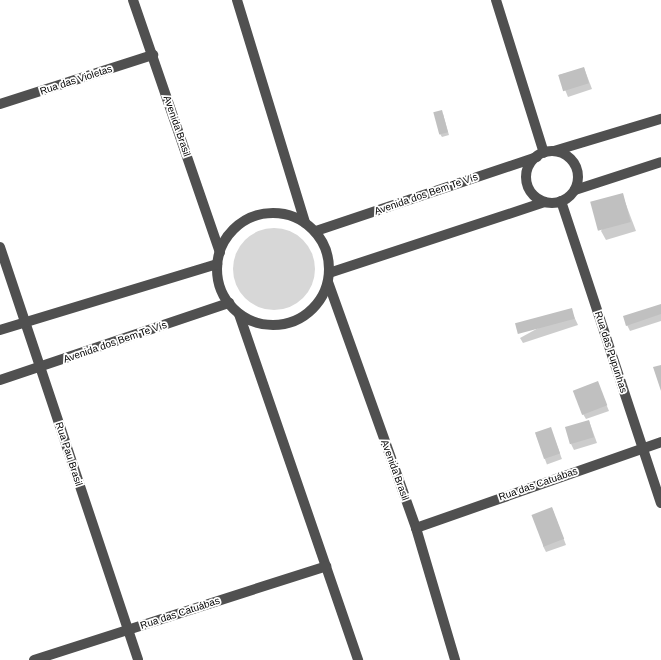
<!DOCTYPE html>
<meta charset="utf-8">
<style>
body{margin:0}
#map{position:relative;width:661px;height:660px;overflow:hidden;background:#fff;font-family:Arial,sans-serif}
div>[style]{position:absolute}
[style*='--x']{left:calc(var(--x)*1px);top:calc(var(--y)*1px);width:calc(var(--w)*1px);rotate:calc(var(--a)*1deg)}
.green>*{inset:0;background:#d7d7d7}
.round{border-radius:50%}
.shadow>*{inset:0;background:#0003;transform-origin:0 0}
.building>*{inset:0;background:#c0c0c0;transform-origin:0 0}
.minor>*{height:10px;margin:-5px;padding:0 5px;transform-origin:5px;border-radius:5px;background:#505050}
.minor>.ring{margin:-5px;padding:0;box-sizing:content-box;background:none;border:10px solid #505050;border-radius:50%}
span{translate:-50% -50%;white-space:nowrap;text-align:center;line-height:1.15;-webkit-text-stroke:3.5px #fff;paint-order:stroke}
.street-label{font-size:10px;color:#000}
</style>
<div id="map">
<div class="green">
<div class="round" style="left:233px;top:228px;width:82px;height:82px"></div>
</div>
<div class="shadow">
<div style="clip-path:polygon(584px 68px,592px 89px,568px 97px,559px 75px)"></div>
<div style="clip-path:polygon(443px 114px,449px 135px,442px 137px,440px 134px)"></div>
<div style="clip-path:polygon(622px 194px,636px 231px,606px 240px,601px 231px)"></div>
<div style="clip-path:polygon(661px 305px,661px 321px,630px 331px,627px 325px)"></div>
<div style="clip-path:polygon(571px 310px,578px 325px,523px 343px,520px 338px)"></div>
<div style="clip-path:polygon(597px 382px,609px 411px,586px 419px,583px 414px)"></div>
<div style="clip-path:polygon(589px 421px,597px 443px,574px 450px,571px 444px)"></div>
<div style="left:551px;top:429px;width:32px;height:16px;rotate:70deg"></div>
<div style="clip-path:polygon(552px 508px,566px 545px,546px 552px,543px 546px)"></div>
</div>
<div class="building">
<div style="left:584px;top:67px;width:17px;height:27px;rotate:73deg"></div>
<div style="left:442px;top:110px;width:23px;height:9px;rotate:75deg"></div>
<div style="left:623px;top:193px;width:30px;height:34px;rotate:75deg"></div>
<div style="clip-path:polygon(661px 304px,661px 314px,626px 326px,623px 316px)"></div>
<div style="left:572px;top:308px;width:11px;height:59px;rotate:75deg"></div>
<div style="clip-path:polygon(661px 365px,661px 391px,653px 367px)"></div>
<div style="left:598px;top:381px;width:26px;height:27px;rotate:69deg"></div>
<div style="left:589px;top:420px;width:18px;height:25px;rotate:74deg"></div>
<div style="left:551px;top:427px;width:28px;height:17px;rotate:71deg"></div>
<div style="left:552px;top:507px;width:34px;height:22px;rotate:69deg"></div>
</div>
<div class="minor">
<div style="--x:133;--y:0;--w:267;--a:71"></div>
<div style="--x:237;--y:0;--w:233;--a:73"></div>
<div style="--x:496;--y:0;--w:160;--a:72.6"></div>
<div style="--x:0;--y:104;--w:161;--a:-17.8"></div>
<div style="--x:554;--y:151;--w:112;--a:-16.7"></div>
<div class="ring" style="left:526px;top:151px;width:42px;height:42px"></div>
<div style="--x:575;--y:190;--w:90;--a:-18"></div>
<div style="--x:561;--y:201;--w:318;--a:71.7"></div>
<div class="ring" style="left:217px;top:213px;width:102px;height:102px"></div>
<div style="--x:316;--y:231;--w:233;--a:-18.5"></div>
<div style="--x:0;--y:247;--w:435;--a:71.5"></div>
<div style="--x:329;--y:273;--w:227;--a:-18.2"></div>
<div style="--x:328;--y:282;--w:261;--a:70.3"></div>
<div style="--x:416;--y:528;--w:138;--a:73.5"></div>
<div style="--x:239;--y:314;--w:366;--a:71"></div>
<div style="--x:0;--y:330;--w:227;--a:-16.9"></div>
<div style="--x:0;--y:380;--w:242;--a:-18.6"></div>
<div style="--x:416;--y:528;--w:260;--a:-19.3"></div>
<div style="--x:34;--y:660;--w:307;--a:-17.8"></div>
</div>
<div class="street-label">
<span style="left:76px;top:80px;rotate:-18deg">Rua das Violetas</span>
<span style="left:177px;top:126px;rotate:71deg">Avenida Brasil</span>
<span style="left:426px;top:194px;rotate:-19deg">Avenida dos Bem Te Vís</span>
<span style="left:115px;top:342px;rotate:-19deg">Avenida dos Bem Te Vís</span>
<span style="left:611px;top:352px;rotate:72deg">Rua das Pupunhas</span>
<span style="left:69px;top:454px;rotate:72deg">Rua Pau Brasil</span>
<span style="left:395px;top:470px;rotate:70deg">Avenida Brasil</span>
<span style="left:538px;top:484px;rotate:-19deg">Rua das Catuábas</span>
<span style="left:180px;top:613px;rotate:-18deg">Rua das Catuábas</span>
</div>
</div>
